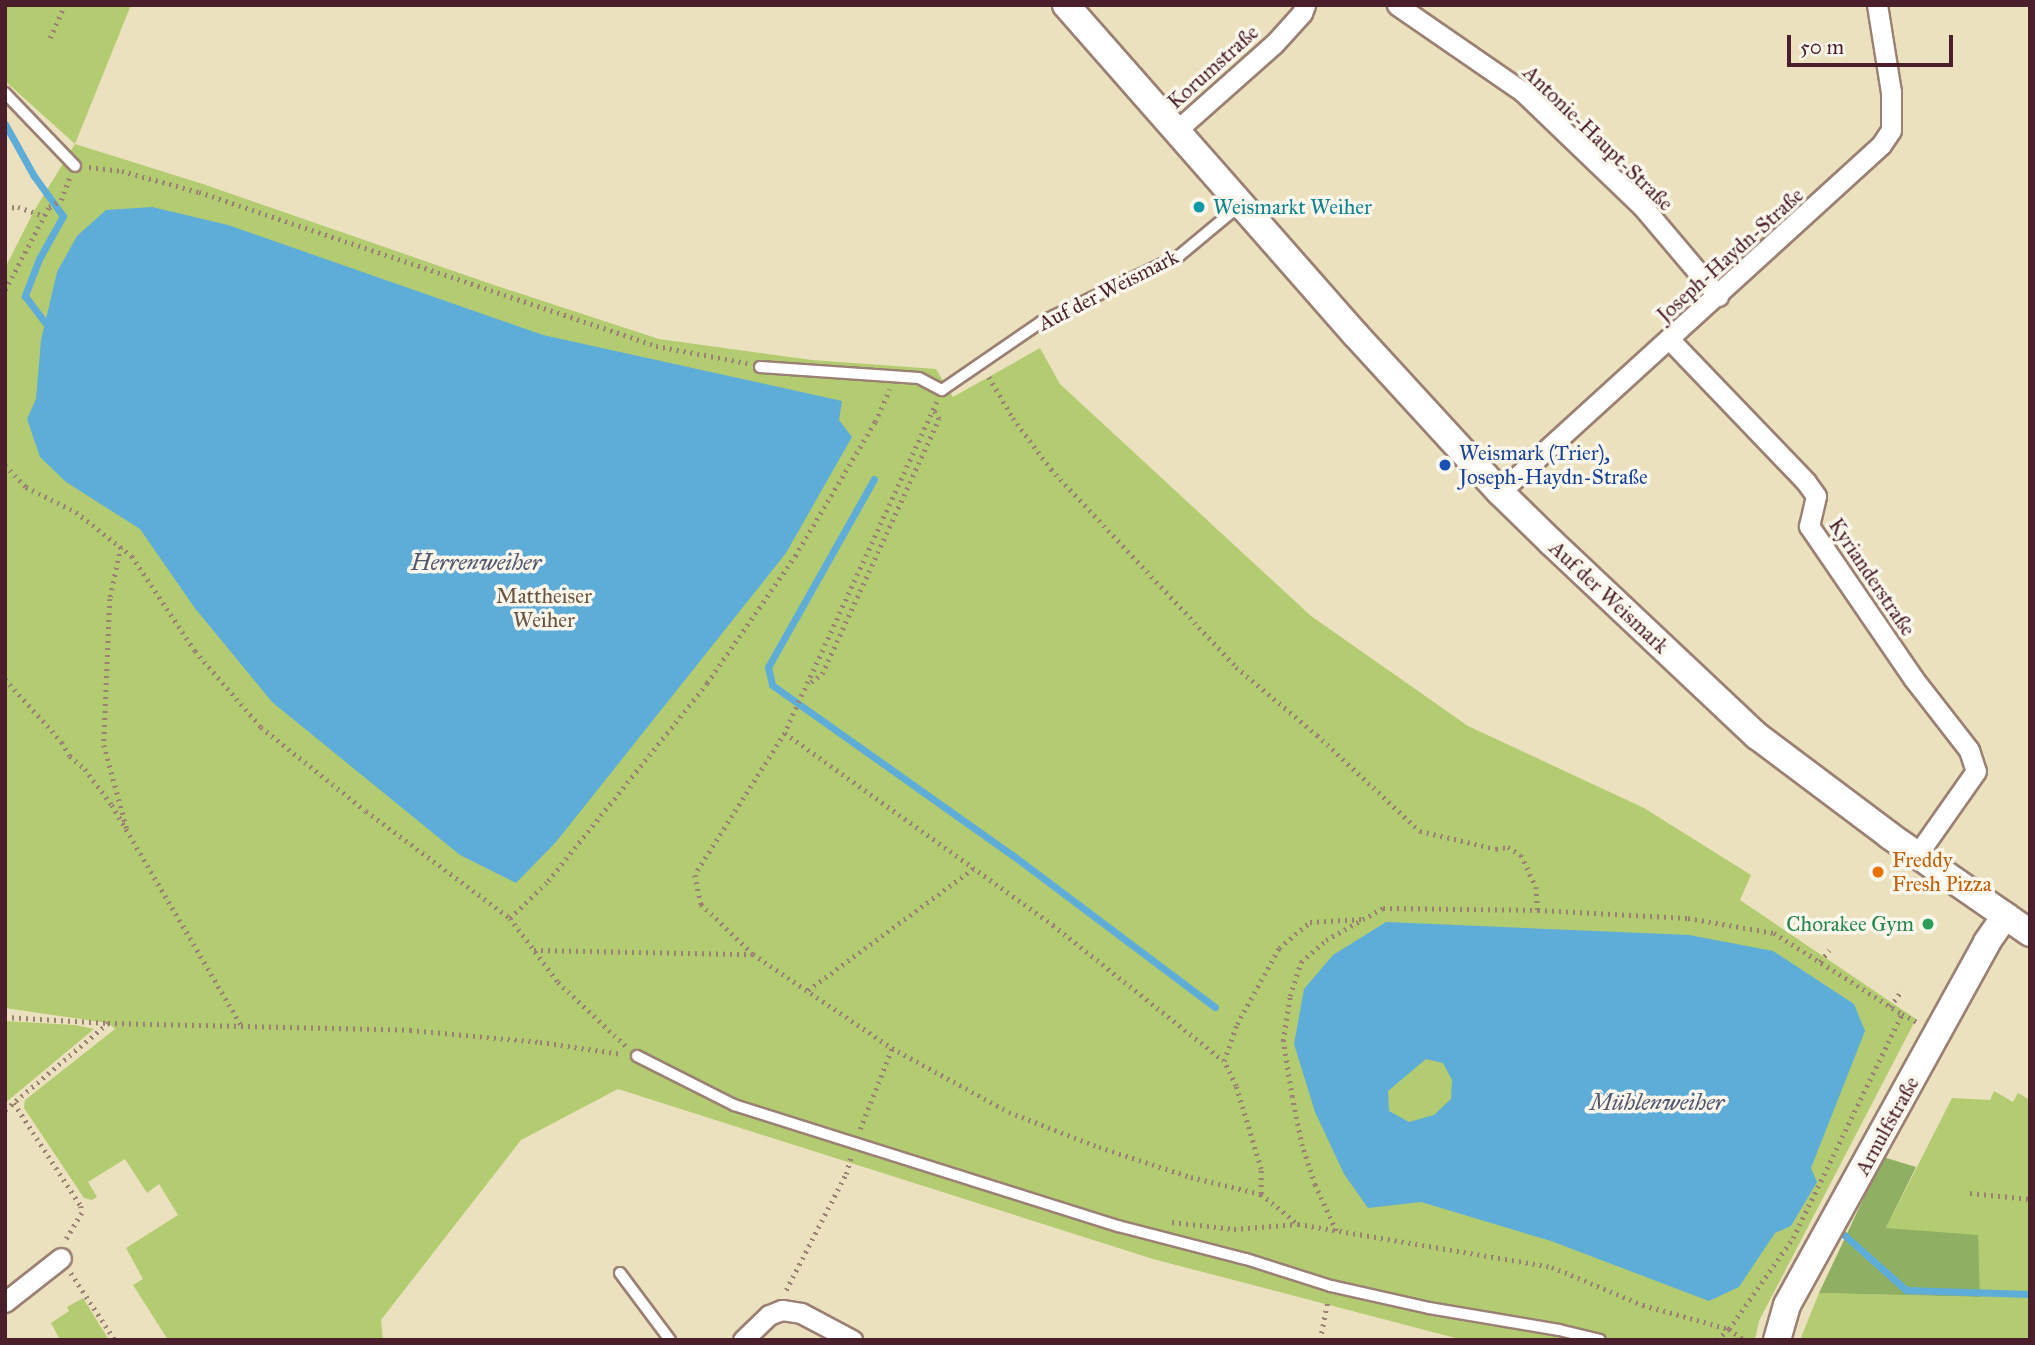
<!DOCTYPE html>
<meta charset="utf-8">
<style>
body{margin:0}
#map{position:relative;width:2035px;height:1345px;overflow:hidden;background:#ece1be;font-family:"IM FELL Great Primer",serif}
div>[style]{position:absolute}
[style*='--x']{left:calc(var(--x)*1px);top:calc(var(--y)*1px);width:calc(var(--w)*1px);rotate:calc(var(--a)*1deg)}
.green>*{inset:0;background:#b4cc71}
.forest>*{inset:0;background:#8fb063}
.water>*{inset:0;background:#5eacd8}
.stream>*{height:7px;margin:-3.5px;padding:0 3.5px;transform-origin:3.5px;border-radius:3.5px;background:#5eacd8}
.path>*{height:4.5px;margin-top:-2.25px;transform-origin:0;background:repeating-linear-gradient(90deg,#9b8074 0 2px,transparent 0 7px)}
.roads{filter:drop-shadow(2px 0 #9b8074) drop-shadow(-2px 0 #9b8074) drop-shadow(0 2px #9b8074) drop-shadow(0 -2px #9b8074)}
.lane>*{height:10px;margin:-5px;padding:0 5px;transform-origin:5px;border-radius:5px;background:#fff}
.street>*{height:19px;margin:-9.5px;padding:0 9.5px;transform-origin:9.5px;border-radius:9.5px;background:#fff}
.secondary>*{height:26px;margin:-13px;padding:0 13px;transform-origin:13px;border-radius:13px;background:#fff}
.dots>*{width:19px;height:19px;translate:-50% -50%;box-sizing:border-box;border:4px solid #fbf7ec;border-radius:50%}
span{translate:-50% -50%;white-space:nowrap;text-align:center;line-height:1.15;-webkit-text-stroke:7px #fbf7ec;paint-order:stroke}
.street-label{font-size:21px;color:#4a1f2b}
.culture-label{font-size:21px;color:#0d838f}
.left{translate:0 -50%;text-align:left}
.transit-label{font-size:21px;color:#164399}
.park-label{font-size:21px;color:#6a5340}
.food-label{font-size:21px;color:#c56008}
.leisure-label{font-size:21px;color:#27864d}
.right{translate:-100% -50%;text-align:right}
.water-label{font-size:23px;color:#525770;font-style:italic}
.frame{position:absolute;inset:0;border:7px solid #4a1f2b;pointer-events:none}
.scale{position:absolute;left:1787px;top:35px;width:166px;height:32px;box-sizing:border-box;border:4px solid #4a1f2b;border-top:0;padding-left:9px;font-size:21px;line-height:24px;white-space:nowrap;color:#4a1f2b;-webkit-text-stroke:5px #fbf7ec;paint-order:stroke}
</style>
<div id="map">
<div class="green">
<div style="clip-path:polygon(5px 5px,131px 5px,75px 144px,203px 184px,494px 285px,659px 339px,812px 360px,936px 369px,953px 397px,1040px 348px,1060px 384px,1311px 616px,1468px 726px,1644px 808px,1751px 875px,1740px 900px,1916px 1019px,1759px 1321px,1755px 1340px,1463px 1340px,1153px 1259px,618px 1089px,521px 1140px,381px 1320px,383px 1340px,168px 1340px,133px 1285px,143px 1279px,126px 1248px,178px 1215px,159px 1184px,147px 1193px,125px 1159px,88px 1182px,97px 1197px,92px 1200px,84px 1198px,24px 1108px,25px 1100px,115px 1029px,108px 1023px,5px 1008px,5px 268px,34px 211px,75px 144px,5px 81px)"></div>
<div style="clip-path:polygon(5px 1021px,75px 1025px,94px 1029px,5px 1103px)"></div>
<div style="clip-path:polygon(1994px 1091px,2013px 1102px,2018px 1093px,2030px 1100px,2030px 1340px,1800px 1340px,1819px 1293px,1980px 1297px,1886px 1228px,1952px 1098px,1990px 1100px)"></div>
<div style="clip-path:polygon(83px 1298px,109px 1340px,60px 1340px,51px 1323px,69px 1311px,67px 1307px)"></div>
</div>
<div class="forest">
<div style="clip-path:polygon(1883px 1157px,1916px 1167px,1886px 1228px,1978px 1235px,1980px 1297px,1819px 1293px)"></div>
</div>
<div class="water">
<div style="clip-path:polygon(152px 207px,228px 225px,543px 335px,842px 401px,839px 420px,852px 437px,786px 553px,556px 842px,516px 883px,460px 855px,272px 702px,194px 607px,140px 529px,66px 482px,40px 457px,27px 419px,36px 399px,41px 340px,57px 272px,77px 236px,106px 210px)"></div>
<div style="clip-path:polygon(evenodd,1386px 922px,1689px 935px,1773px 951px,1854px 1004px,1865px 1031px,1811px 1168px,1817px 1182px,1791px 1226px,1775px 1233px,1739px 1287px,1709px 1301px,1551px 1241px,1421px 1202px,1368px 1208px,1344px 1174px,1315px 1112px,1294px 1044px,1304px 989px,1333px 955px,1386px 922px,1426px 1059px,1443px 1063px,1452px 1080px,1451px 1099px,1434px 1115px,1409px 1122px,1389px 1111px,1388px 1091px,1426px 1059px)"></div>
</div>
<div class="stream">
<div style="--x:5;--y:124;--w:60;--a:60.9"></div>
<div style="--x:34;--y:176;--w:49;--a:54.1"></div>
<div style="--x:63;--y:216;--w:49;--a:119.2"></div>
<div style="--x:39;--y:259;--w:40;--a:111"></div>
<div style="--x:25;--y:296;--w:34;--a:53"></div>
<div style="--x:874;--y:479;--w:216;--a:119.4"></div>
<div style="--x:768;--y:667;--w:18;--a:77"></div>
<div style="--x:772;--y:685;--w:293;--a:35.3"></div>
<div style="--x:1011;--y:854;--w:255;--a:36.9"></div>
<div style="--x:1842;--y:1233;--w:86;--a:41.7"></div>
<div style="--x:1906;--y:1290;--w:124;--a:1.8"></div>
</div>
<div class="path">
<div style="--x:50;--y:38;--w:36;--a:-66"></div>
<div style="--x:89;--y:167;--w:33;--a:7"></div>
<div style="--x:122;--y:171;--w:80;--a:15.3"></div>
<div style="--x:199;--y:192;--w:482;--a:18.6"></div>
<div style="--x:656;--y:346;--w:93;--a:10.6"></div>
<div style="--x:5;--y:208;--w:13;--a:-4"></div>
<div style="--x:18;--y:207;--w:28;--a:19"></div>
<div style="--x:5;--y:290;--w:94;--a:-62.1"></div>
<div style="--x:49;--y:207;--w:14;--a:-30"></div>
<div style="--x:61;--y:200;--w:25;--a:-69"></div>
<div style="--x:989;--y:377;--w:48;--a:59.7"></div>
<div style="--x:1013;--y:418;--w:64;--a:53.3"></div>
<div style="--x:1051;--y:469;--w:271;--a:46.9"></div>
<div style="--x:1236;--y:667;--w:106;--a:40"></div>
<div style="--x:1317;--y:735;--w:141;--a:43"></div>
<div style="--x:1420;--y:831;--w:78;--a:13.3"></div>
<div style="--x:1496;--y:849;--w:12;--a:-9"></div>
<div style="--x:1508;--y:847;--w:15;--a:32"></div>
<div style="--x:1521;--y:855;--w:35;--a:65"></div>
<div style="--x:1536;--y:887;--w:23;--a:85"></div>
<div style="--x:937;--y:402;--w:364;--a:114.7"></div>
<div style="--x:785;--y:733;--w:168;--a:122.4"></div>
<div style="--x:695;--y:875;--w:30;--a:78"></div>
<div style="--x:701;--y:904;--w:72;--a:43.9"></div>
<div style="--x:753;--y:954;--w:168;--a:34.1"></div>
<div style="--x:892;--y:1048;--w:133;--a:28.7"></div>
<div style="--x:1009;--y:1112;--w:97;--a:21.3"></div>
<div style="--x:1099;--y:1147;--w:97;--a:18.1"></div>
<div style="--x:1191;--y:1177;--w:72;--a:13.7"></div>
<div style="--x:1261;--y:1194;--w:48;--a:39"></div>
<div style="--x:5;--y:465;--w:30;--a:46"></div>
<div style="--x:26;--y:487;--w:56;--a:26.6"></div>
<div style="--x:76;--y:512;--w:71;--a:38.2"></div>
<div style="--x:132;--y:556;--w:114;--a:56.4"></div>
<div style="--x:195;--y:651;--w:101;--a:49"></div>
<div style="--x:261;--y:727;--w:134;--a:38.7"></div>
<div style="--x:366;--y:811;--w:179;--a:36.6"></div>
<div style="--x:510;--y:918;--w:80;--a:53.1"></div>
<div style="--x:558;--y:982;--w:95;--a:43.3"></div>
<div style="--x:121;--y:547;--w:53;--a:101.9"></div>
<div style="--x:110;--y:599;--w:146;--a:92.4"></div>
<div style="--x:104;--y:745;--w:87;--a:74.7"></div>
<div style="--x:5;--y:679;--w:85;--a:47.9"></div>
<div style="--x:62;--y:742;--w:16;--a:60"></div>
<div style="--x:70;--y:756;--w:20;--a:41"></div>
<div style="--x:85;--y:769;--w:45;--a:53.1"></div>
<div style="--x:112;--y:805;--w:257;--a:59.6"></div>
<div style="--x:811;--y:682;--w:14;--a:-36"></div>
<div style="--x:822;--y:674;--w:281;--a:-65.4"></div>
<div style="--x:939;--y:419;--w:9;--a:-122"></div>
<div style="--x:785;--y:733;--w:330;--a:35.6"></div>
<div style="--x:1053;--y:925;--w:218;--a:38.5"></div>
<div style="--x:510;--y:918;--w:53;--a:-44.2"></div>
<div style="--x:548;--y:881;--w:254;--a:-51.2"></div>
<div style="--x:707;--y:683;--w:155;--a:-55.3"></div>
<div style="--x:795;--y:556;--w:156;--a:-59.2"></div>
<div style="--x:875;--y:422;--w:36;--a:-66"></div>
<div style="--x:534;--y:950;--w:218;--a:1.1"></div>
<div style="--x:1820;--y:962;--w:15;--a:-53"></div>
<div style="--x:808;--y:990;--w:206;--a:-36.3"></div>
<div style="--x:1890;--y:1007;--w:21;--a:-55"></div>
<div style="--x:5;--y:1017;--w:103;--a:3.3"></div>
<div style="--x:14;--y:1103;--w:123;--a:57"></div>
<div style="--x:81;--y:1206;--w:7;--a:82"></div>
<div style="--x:82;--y:1213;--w:31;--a:121"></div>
<div style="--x:5;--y:1110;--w:135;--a:-40.2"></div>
<div style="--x:108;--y:1023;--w:302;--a:1.3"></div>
<div style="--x:410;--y:1030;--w:131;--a:5.3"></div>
<div style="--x:540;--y:1042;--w:83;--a:8.3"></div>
<div style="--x:860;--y:1129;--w:87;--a:-68.4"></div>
<div style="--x:1970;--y:1193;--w:60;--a:5.7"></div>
<div style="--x:1261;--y:1194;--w:25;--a:-90"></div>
<div style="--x:1261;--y:1169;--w:87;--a:-106.8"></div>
<div style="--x:1236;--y:1086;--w:28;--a:-116"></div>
<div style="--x:1224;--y:1061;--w:39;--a:-71"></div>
<div style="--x:1237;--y:1024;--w:87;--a:-61.1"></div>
<div style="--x:1279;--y:948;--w:40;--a:-40"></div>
<div style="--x:1310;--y:922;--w:52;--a:-3.3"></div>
<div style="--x:1172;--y:1222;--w:62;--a:6.4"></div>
<div style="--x:1234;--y:1229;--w:64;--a:-4.5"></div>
<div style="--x:1298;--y:1224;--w:258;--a:9.6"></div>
<div style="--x:1552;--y:1267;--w:99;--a:22.7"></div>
<div style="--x:1643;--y:1305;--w:89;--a:15.6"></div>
<div style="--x:1729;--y:1329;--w:19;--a:36"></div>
<div style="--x:1336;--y:1231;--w:51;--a:-114.5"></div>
<div style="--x:1315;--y:1185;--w:41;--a:-108.4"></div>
<div style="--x:1302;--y:1146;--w:50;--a:-101.5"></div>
<div style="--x:1292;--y:1097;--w:57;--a:-99.1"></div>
<div style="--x:1283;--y:1041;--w:46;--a:-81.2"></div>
<div style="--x:1290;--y:996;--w:36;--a:-72"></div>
<div style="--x:1301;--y:962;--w:33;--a:-41"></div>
<div style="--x:1326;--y:940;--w:65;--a:-29.3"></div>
<div style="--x:1383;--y:908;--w:155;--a:0.7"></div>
<div style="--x:1538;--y:910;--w:150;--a:3.1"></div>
<div style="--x:1688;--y:918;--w:87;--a:9.9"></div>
<div style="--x:1774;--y:933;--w:151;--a:32.3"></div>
<div style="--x:71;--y:1273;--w:80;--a:56.7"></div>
<div style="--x:786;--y:1290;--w:131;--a:-62.7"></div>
<div style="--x:846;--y:1174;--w:18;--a:-74"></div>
<div style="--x:1320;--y:1340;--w:42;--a:-79"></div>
<div style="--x:1717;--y:1340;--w:16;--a:-43"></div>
<div style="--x:1729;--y:1329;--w:111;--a:-54.9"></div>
<div style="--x:1793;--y:1238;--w:249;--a:-64.1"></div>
<div style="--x:1902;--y:1014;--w:19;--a:28"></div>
</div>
<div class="roads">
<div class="lane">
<div style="--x:5;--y:93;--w:101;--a:46.2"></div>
<div style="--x:760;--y:367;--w:159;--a:4"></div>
<div style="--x:919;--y:378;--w:26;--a:28"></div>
<div style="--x:942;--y:390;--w:120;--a:-34.5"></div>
<div style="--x:1041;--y:322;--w:153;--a:-25.6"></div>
<div style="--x:1179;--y:256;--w:78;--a:-39.8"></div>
<div style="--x:637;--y:1056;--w:109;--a:26.8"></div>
<div style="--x:734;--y:1105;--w:403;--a:17.5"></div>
<div style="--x:1118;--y:1226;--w:132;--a:14.5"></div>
<div style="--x:1246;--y:1259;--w:89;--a:17.6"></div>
<div style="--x:1331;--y:1286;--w:100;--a:12.7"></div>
<div style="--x:1429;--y:1308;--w:132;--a:9.6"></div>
<div style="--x:1559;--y:1330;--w:42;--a:13.7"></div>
<div style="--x:620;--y:1273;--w:84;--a:53.3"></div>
</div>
<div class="street">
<div style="--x:1397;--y:5;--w:153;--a:34.6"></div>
<div style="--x:1523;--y:92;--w:165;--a:43.8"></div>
<div style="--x:1642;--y:206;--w:118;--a:49.8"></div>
<div style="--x:1177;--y:130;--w:130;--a:-41.6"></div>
<div style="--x:1274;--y:44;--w:42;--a:-47.9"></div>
<div style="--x:1302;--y:13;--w:9;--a:-69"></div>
<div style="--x:1670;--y:340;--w:197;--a:46.2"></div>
<div style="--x:1806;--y:482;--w:17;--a:54"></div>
<div style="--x:1816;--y:496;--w:31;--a:103"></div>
<div style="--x:1809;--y:526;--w:184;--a:55.6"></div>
<div style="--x:1913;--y:678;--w:91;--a:52.1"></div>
<div style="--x:1969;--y:750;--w:22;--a:72"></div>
<div style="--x:1976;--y:771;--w:103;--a:125.1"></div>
<div style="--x:1500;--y:492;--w:515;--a:-42.33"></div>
<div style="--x:1881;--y:145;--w:18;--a:-56"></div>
<div style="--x:1891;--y:130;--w:38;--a:-90"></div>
<div style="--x:1891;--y:92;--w:88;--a:-99.1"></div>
<div style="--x:5;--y:1302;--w:71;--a:-38.2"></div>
<div style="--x:743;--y:1340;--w:36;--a:-44"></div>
<div style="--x:769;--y:1315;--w:14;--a:-21"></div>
<div style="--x:782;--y:1310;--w:19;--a:9"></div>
<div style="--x:801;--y:1313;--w:58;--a:27.9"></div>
</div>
<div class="secondary">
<div style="--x:1066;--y:5;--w:439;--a:48.7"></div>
<div style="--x:1356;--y:335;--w:213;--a:47.5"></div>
<div style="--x:1500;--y:492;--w:71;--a:44.4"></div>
<div style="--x:1551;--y:542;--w:283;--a:43.3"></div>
<div style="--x:1757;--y:736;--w:166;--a:36.9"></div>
<div style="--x:1890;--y:836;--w:170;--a:34.7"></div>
<div style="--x:1777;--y:1340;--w:36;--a:-74"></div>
<div style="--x:1787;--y:1305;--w:414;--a:-61.1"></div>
<div style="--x:1987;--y:942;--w:32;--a:-55"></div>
</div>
</div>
<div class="dots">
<div style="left:1199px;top:207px;background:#0f9aa8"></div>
<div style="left:1445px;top:465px;background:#1a4fb4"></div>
<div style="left:1878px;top:872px;background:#e8710a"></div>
<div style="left:1928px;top:924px;background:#2e9e5b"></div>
</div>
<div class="street-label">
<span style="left:1213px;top:67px;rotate:-42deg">Korumstraße</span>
<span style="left:1598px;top:138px;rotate:44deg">Antonie-Haupt-Straße</span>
<span style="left:1730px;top:255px;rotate:-42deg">Joseph-Haydn-Straße</span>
<span style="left:1108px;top:290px;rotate:-27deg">Auf der Weismark</span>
<span style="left:1872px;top:577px;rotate:56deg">Kyrianderstraße</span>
<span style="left:1609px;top:597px;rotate:43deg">Auf der Weismark</span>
<span style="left:1887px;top:1126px;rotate:-61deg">Arnulfstraße</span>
</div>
<div class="culture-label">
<span class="left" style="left:1213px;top:207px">Weismarkt Weiher</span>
</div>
<div class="transit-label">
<span class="left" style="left:1459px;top:465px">Weismark (Trier),<br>Joseph-Haydn-Straße</span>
</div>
<div class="park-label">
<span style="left:544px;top:608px">Mattheiser<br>Weiher</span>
</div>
<div class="food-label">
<span class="left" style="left:1892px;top:872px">Freddy<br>Fresh Pizza</span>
</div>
<div class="leisure-label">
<span class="right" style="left:1914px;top:924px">Chorakee Gym</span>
</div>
<div class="water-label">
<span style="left:476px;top:562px">Herrenweiher</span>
<span style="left:1657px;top:1102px">Mühlenweiher</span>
</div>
<div class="frame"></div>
<div class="scale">50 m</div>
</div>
